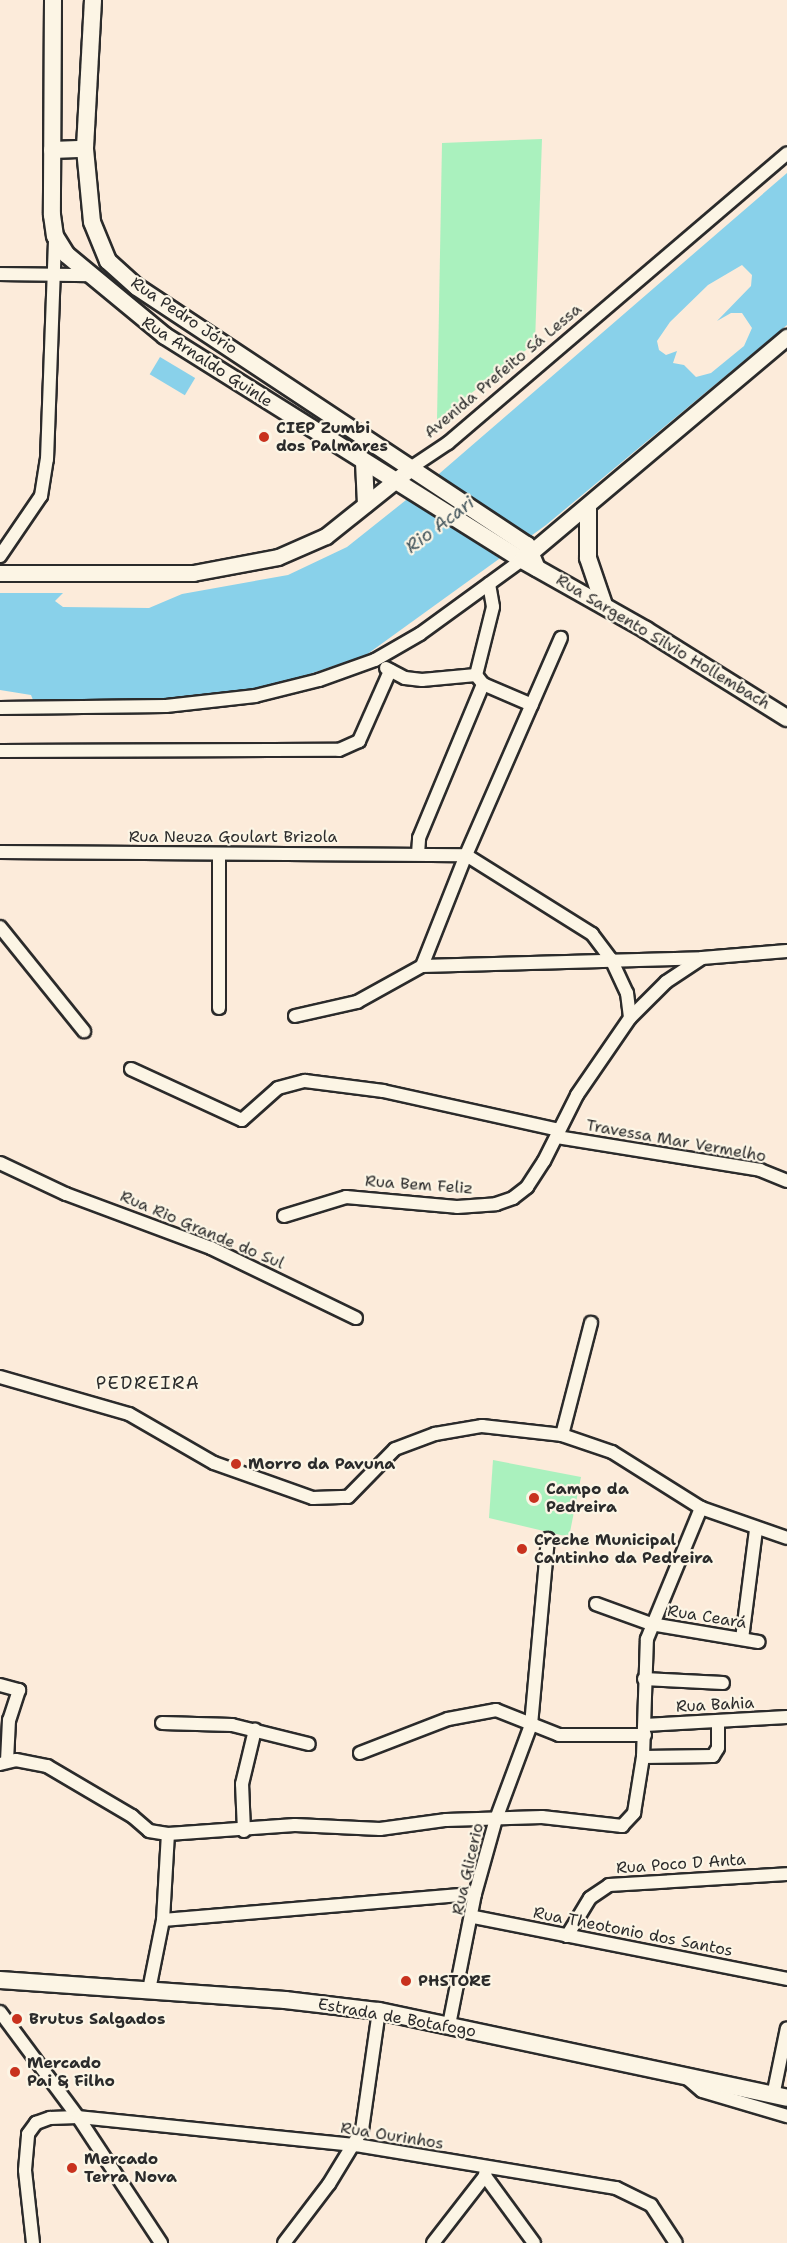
<!DOCTYPE html>
<meta charset="utf-8">
<style>
body{margin:0}
#map{position:relative;width:787px;height:2243px;overflow:hidden;background:#fcebda;font-family:"Shantell Sans",sans-serif}
div>[style]{position:absolute}
[style*='--x']{left:calc(var(--x)*1px);top:calc(var(--y)*1px);width:calc(var(--w)*1px);rotate:calc(var(--a)*1deg)}
.green>*{inset:0;background:#aaf1be}
.water>*{inset:0;background:#89d1ea;transform-origin:0 0}
.roads{filter:drop-shadow(2px 0 #2b2b2b) drop-shadow(-2px 0 #2b2b2b) drop-shadow(0 2px #2b2b2b) drop-shadow(0 -2px #2b2b2b)}
.minor>*{height:12px;margin:-6px;padding:0 6px;transform-origin:6px;border-radius:6px;background:#fcf5e5}
.tertiary>*{height:15px;margin:-7.5px;padding:0 7.5px;transform-origin:7.5px;border-radius:7.5px;background:#fcf5e5}
.secondary>*{height:16px;margin:-8px;padding:0 8px;transform-origin:8px;border-radius:8px;background:#fcf5e5}
.dots>*{width:16px;height:16px;translate:-50% -50%;box-sizing:border-box;border:3px solid #fcf5e5;border-radius:50%}
span{translate:-50% -50%;white-space:nowrap;text-align:center;line-height:1.15;-webkit-text-stroke:4.5px #fcf5e5;paint-order:stroke}
.street-label{font-size:16px;color:#2b2b2b}
.poi-label{font-size:16px;color:#2b2b2b;font-weight:700}
.left{translate:0 -50%;text-align:left}
.water-label{font-size:18px;color:#42545b;font-style:italic}
.neighbourhood-label{font-size:18px;color:#2b2b2b;letter-spacing:1.5px}
</style>
<div id="map">
<div class="green">
<div style="clip-path:polygon(542px 139px,535px 343px,437px 420px,442px 143px)"></div>
<div style="clip-path:polygon(493px 1460px,581px 1477px,569px 1537px,489px 1518px)"></div>
</div>
<div class="water">
<div style="clip-path:polygon(evenodd,787px 173px,787px 325px,546px 525px,366px 655px,271px 687px,138px 705px,35px 705px,31px 695px,0 690px,0 593px,63px 593px,55px 601px,63px 607px,149px 608px,182px 594px,288px 575px,347px 547px,440px 473px,787px 173px,742px 265px,752px 275px,751px 286px,717px 321px,731px 313px,742px 313px,752px 328px,744px 346px,711px 373px,696px 377px,684px 365px,673px 363px,677px 351px,666px 355px,659px 350px,657px 341px,670px 322px,708px 285px,742px 265px)"></div>
<div style="left:160px;top:357px;width:41px;height:20px;rotate:31deg"></div>
</div>
<div class="roads">
<div class="minor">
<div style="--x:0;--y:274;--w:88;--a:0.7"></div>
<div style="--x:412;--y:467;--w:43;--a:-33.7"></div>
<div style="--x:448;--y:443;--w:446;--a:-40.5"></div>
<div style="--x:0;--y:556;--w:73;--a:-55.7"></div>
<div style="--x:41;--y:496;--w:37;--a:-81"></div>
<div style="--x:47;--y:459;--w:223;--a:-87.9"></div>
<div style="--x:489;--y:584;--w:23;--a:80"></div>
<div style="--x:493;--y:607;--w:70;--a:104"></div>
<div style="--x:476;--y:675;--w:11;--a:52"></div>
<div style="--x:483;--y:684;--w:53;--a:23.2"></div>
<div style="--x:386;--y:668;--w:21;--a:28"></div>
<div style="--x:405;--y:678;--w:17;--a:7"></div>
<div style="--x:422;--y:680;--w:54;--a:-5.3"></div>
<div style="--x:0;--y:708;--w:166;--a:-0.7"></div>
<div style="--x:166;--y:706;--w:90;--a:-6.4"></div>
<div style="--x:255;--y:696;--w:66;--a:-14"></div>
<div style="--x:319;--y:680;--w:59;--a:-19.7"></div>
<div style="--x:375;--y:660;--w:52;--a:-30"></div>
<div style="--x:420;--y:634;--w:126;--a:-36"></div>
<div style="--x:0;--y:751;--w:339;--a:-0.2"></div>
<div style="--x:339;--y:750;--w:22;--a:-24"></div>
<div style="--x:359;--y:741;--w:77;--a:-66.1"></div>
<div style="--x:0;--y:852;--w:466;--a:0.4"></div>
<div style="--x:466;--y:855;--w:149;--a:32.1"></div>
<div style="--x:592;--y:934;--w:31;--a:53"></div>
<div style="--x:611;--y:959;--w:38;--a:65"></div>
<div style="--x:627;--y:993;--w:25;--a:83"></div>
<div style="--x:630;--y:1018;--w:51;--a:-45"></div>
<div style="--x:666;--y:982;--w:43;--a:-33.7"></div>
<div style="--x:418;--y:854;--w:16;--a:-86"></div>
<div style="--x:419;--y:838;--w:167;--a:-67.4"></div>
<div style="--x:0;--y:927;--w:134;--a:51.1"></div>
<div style="--x:422;--y:966;--w:119;--a:-68.4"></div>
<div style="--x:466;--y:855;--w:237;--a:-66.4"></div>
<div style="--x:219;--y:1008;--w:154;--a:-90"></div>
<div style="--x:295;--y:1016;--w:64;--a:-12.7"></div>
<div style="--x:357;--y:1002;--w:74;--a:-29"></div>
<div style="--x:422;--y:966;--w:280;--a:-1.6"></div>
<div style="--x:702;--y:958;--w:85;--a:-4.7"></div>
<div style="--x:131;--y:1069;--w:122;--a:24.7"></div>
<div style="--x:242;--y:1120;--w:48;--a:-41.6"></div>
<div style="--x:278;--y:1088;--w:28;--a:-15"></div>
<div style="--x:305;--y:1081;--w:79;--a:7.3"></div>
<div style="--x:383;--y:1091;--w:180;--a:12.5"></div>
<div style="--x:557;--y:1137;--w:206;--a:9.2"></div>
<div style="--x:760;--y:1170;--w:29;--a:22"></div>
<div style="--x:0;--y:1163;--w:73;--a:25.2"></div>
<div style="--x:66;--y:1194;--w:155;--a:20.4"></div>
<div style="--x:211;--y:1248;--w:161;--a:25.8"></div>
<div style="--x:284;--y:1216;--w:65;--a:-17"></div>
<div style="--x:346;--y:1197;--w:111;--a:5.1"></div>
<div style="--x:457;--y:1207;--w:39;--a:-4"></div>
<div style="--x:496;--y:1204;--w:18;--a:-19"></div>
<div style="--x:513;--y:1198;--w:18;--a:-38"></div>
<div style="--x:527;--y:1187;--w:31;--a:-57"></div>
<div style="--x:544;--y:1161;--w:74;--a:-63.4"></div>
<div style="--x:577;--y:1095;--w:93;--a:-55.5"></div>
<div style="--x:0;--y:1377;--w:134;--a:16"></div>
<div style="--x:129;--y:1414;--w:98;--a:30"></div>
<div style="--x:214;--y:1463;--w:105;--a:19.5"></div>
<div style="--x:313;--y:1498;--w:35;--a:-2"></div>
<div style="--x:348;--y:1497;--w:67;--a:-45.6"></div>
<div style="--x:395;--y:1449;--w:43;--a:-20.6"></div>
<div style="--x:435;--y:1434;--w:48;--a:-9.7"></div>
<div style="--x:482;--y:1426;--w:81;--a:6.4"></div>
<div style="--x:562;--y:1435;--w:53;--a:18.8"></div>
<div style="--x:612;--y:1452;--w:105;--a:32.2"></div>
<div style="--x:701;--y:1508;--w:91;--a:19.2"></div>
<div style="--x:562;--y:1435;--w:116;--a:-75.5"></div>
<div style="--x:596;--y:1604;--w:59;--a:20"></div>
<div style="--x:651;--y:1624;--w:109;--a:9.5"></div>
<div style="--x:742;--y:1639;--w:110;--a:-82.7"></div>
<div style="--x:644;--y:1679;--w:79;--a:2.9"></div>
<div style="--x:0;--y:1685;--w:20;--a:15"></div>
<div style="--x:19;--y:1690;--w:32;--a:108"></div>
<div style="--x:9;--y:1720;--w:41;--a:92.8"></div>
<div style="--x:162;--y:1723;--w:70;--a:1.6"></div>
<div style="--x:232;--y:1725;--w:79;--a:13.9"></div>
<div style="--x:645;--y:1725;--w:142;--a:-3.2"></div>
<div style="--x:360;--y:1753;--w:94;--a:-21.1"></div>
<div style="--x:448;--y:1719;--w:49;--a:-10.6"></div>
<div style="--x:496;--y:1710;--w:68;--a:21.6"></div>
<div style="--x:559;--y:1735;--w:86;--a:0"></div>
<div style="--x:643;--y:1757;--w:70;--a:-0.8"></div>
<div style="--x:713;--y:1756;--w:9;--a:-58"></div>
<div style="--x:718;--y:1748;--w:26;--a:-90"></div>
<div style="--x:0;--y:1764;--w:16;--a:-14"></div>
<div style="--x:16;--y:1760;--w:32;--a:11"></div>
<div style="--x:47;--y:1766;--w:99;--a:30.5"></div>
<div style="--x:132;--y:1816;--w:23;--a:41"></div>
<div style="--x:149;--y:1831;--w:19;--a:9"></div>
<div style="--x:168;--y:1834;--w:127;--a:-4.1"></div>
<div style="--x:295;--y:1825;--w:85;--a:2.7"></div>
<div style="--x:380;--y:1829;--w:67;--a:-7.8"></div>
<div style="--x:446;--y:1820;--w:96;--a:-1.8"></div>
<div style="--x:542;--y:1817;--w:81;--a:6.4"></div>
<div style="--x:622;--y:1826;--w:18;--a:-47"></div>
<div style="--x:634;--y:1813;--w:57;--a:-80.9"></div>
<div style="--x:643;--y:1757;--w:118;--a:-88.1"></div>
<div style="--x:647;--y:1639;--w:142;--a:-67.6"></div>
<div style="--x:244;--y:1831;--w:47;--a:-92.4"></div>
<div style="--x:242;--y:1784;--w:56;--a:-76.5"></div>
<div style="--x:474;--y:1917;--w:319;--a:11.2"></div>
<div style="--x:163;--y:1920;--w:313;--a:-4.8"></div>
<div style="--x:567;--y:1936;--w:44;--a:-58.8"></div>
<div style="--x:590;--y:1898;--w:23;--a:-34"></div>
<div style="--x:609;--y:1885;--w:178;--a:-3.5"></div>
<div style="--x:149;--y:1990;--w:71;--a:-78.7"></div>
<div style="--x:163;--y:1920;--w:86;--a:-86.7"></div>
<div style="--x:0;--y:2012;--w:131;--a:53.4"></div>
<div style="--x:78;--y:2117;--w:151;--a:56.6"></div>
<div style="--x:449;--y:2025;--w:134;--a:-78.8"></div>
<div style="--x:475;--y:1894;--w:78;--a:-74.4"></div>
<div style="--x:496;--y:1819;--w:100;--a:-69.6"></div>
<div style="--x:531;--y:1725;--w:187;--a:-84.8"></div>
<div style="--x:688;--y:2079;--w:18;--a:41"></div>
<div style="--x:702;--y:2091;--w:89;--a:16.4"></div>
<div style="--x:773;--y:2096;--w:69;--a:-78.4"></div>
<div style="--x:485;--y:2176;--w:83;--a:53.8"></div>
<div style="--x:33;--y:2243;--w:73;--a:-96.3"></div>
<div style="--x:25;--y:2170;--w:36;--a:-85"></div>
<div style="--x:28;--y:2134;--w:14;--a:-54"></div>
<div style="--x:36;--y:2123;--w:15;--a:-20"></div>
<div style="--x:50;--y:2118;--w:28;--a:-2"></div>
<div style="--x:78;--y:2117;--w:279;--a:5.8"></div>
<div style="--x:356;--y:2145;--w:264;--a:9.4"></div>
<div style="--x:616;--y:2188;--w:39;--a:26"></div>
<div style="--x:651;--y:2205;--w:45;--a:56.7"></div>
<div style="--x:284;--y:2243;--w:74;--a:-52.7"></div>
<div style="--x:329;--y:2184;--w:63;--a:-58.6"></div>
<div style="--x:362;--y:2130;--w:120;--a:-81.9"></div>
<div style="--x:433;--y:2243;--w:85;--a:-52.2"></div>
<div style="--x:485;--y:2176;--w:8;--a:-83"></div>
</div>
<div class="tertiary">
<div style="--x:523;--y:559;--w:345;--a:-40.1"></div>
<div style="--x:0;--y:573;--w:193;--a:0"></div>
<div style="--x:193;--y:573;--w:86;--a:-10.7"></div>
<div style="--x:278;--y:557;--w:52;--a:-23.6"></div>
<div style="--x:326;--y:536;--w:110;--a:-38.7"></div>
</div>
<div class="secondary">
<div style="--x:53;--y:0;--w:215;--a:90.3"></div>
<div style="--x:52;--y:215;--w:21;--a:82"></div>
<div style="--x:55;--y:236;--w:22;--a:58"></div>
<div style="--x:67;--y:255;--w:127;--a:39.6"></div>
<div style="--x:165;--y:336;--w:421;--a:32.1"></div>
<div style="--x:522;--y:560;--w:142;--a:29.4"></div>
<div style="--x:646;--y:630;--w:166;--a:32"></div>
<div style="--x:93;--y:0;--w:149;--a:93.1"></div>
<div style="--x:85;--y:149;--w:73;--a:84.5"></div>
<div style="--x:92;--y:222;--w:42;--a:67.7"></div>
<div style="--x:108;--y:261;--w:39;--a:42"></div>
<div style="--x:137;--y:287;--w:468;--a:33.5"></div>
<div style="--x:527;--y:545;--w:25;--a:67"></div>
<div style="--x:52;--y:150;--w:33;--a:-2"></div>
<div style="--x:364;--y:462;--w:42;--a:87.3"></div>
<div style="--x:588;--y:507;--w:51;--a:90"></div>
<div style="--x:588;--y:558;--w:50;--a:71.2"></div>
<div style="--x:0;--y:1980;--w:286;--a:4"></div>
<div style="--x:285;--y:2000;--w:95;--a:6.7"></div>
<div style="--x:379;--y:2011;--w:417;--a:12"></div>
</div>
</div>
<div class="dots">
<div style="left:264px;top:437px;background:#c8321e"></div>
<div style="left:236px;top:1464px;background:#c8321e"></div>
<div style="left:534px;top:1498px;background:#c8321e"></div>
<div style="left:522px;top:1549px;background:#c8321e"></div>
<div style="left:406px;top:1981px;background:#c8321e"></div>
<div style="left:17px;top:2019px;background:#c8321e"></div>
<div style="left:15px;top:2072px;background:#c8321e"></div>
<div style="left:72px;top:2168px;background:#c8321e"></div>
</div>
<div class="street-label">
<span style="left:184px;top:316px;rotate:34deg">Rua Pedro Jório</span>
<span style="left:207px;top:362px;rotate:33deg">Rua Arnaldo Guinle</span>
<span style="left:503px;top:371px;rotate:-40deg">Avenida Prefeito Sá Lessa</span>
<span style="left:663px;top:642px;rotate:31deg">Rua Sargento Silvio Hollembach</span>
<span style="left:233px;top:837px">Rua Neuza Goulart Brizola</span>
<span style="left:676px;top:1141px;rotate:10deg">Travessa Mar Vermelho</span>
<span style="left:419px;top:1185px;rotate:4deg">Rua Bem Feliz</span>
<span style="left:202px;top:1230px;rotate:23deg">Rua Rio Grande do Sul</span>
<span style="left:707px;top:1617px;rotate:9deg">Rua Ceará</span>
<span style="left:715px;top:1705px;rotate:-3deg">Rua Bahia</span>
<span style="left:681px;top:1864px;rotate:-4deg">Rua Poco D Anta</span>
<span style="left:468px;top:1869px;rotate:-77deg">Rua Glicerio</span>
<span style="left:633px;top:1932px;rotate:11deg">Rua Theotonio dos Santos</span>
<span style="left:397px;top:2018px;rotate:10deg">Estrada de Botafogo</span>
<span style="left:392px;top:2136px;rotate:9deg">Rua Ourinhos</span>
</div>
<div class="poi-label">
<span class="left" style="left:276px;top:437px">CIEP Zumbi<br>dos Palmares</span>
<span class="left" style="left:248px;top:1464px">Morro da Pavuna</span>
<span class="left" style="left:546px;top:1498px">Campo da<br>Pedreira</span>
<span class="left" style="left:534px;top:1549px">Creche Municipal<br>Cantinho da Pedreira</span>
<span class="left" style="left:418px;top:1981px">PHSTORE</span>
<span class="left" style="left:29px;top:2019px">Brutus Salgados</span>
<span class="left" style="left:27px;top:2072px">Mercado<br>Pai &amp; Filho</span>
<span class="left" style="left:84px;top:2168px">Mercado<br>Terra Nova</span>
</div>
<div class="water-label">
<span style="left:440px;top:525px;rotate:-37deg">Rio Acari</span>
</div>
<div class="neighbourhood-label">
<span style="left:148px;top:1383px">PEDREIRA</span>
</div>
</div>
